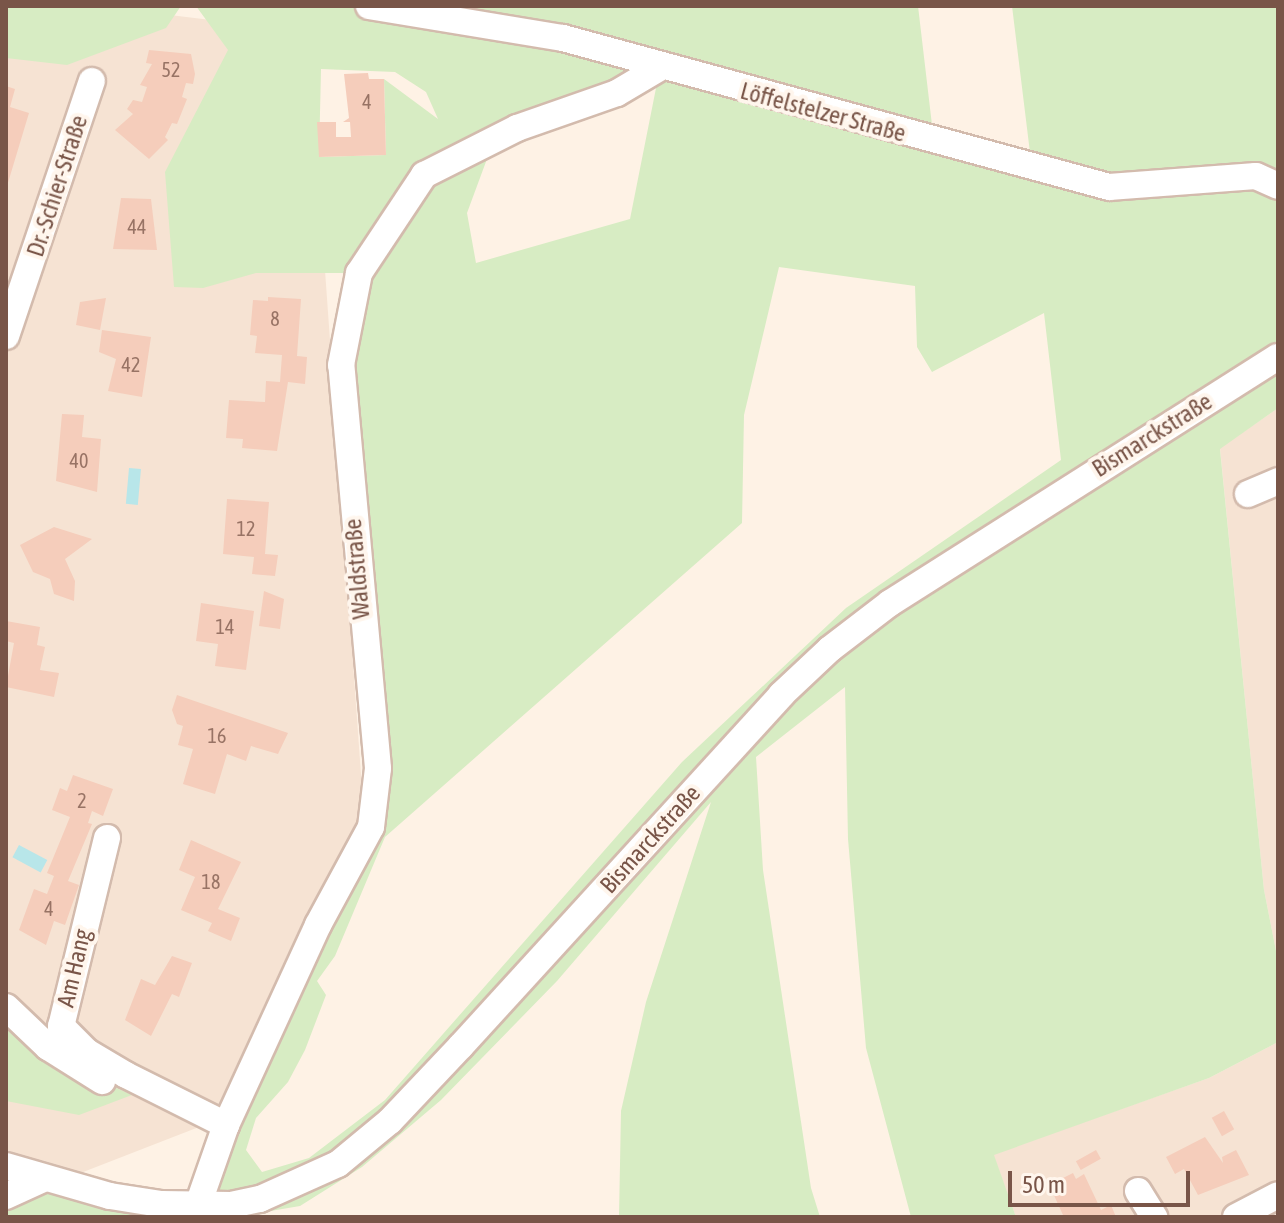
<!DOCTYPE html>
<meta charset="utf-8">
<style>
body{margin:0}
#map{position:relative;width:1284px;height:1223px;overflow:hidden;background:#fef2e5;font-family:"Asap Condensed",sans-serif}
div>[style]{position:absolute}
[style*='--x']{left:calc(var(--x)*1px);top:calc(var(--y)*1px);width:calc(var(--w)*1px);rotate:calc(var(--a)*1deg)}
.residential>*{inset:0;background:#f6e3d3}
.green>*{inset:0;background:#d7ecc3}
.water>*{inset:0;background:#b8e6e9;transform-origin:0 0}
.building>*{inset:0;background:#f5cdbb;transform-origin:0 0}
.roads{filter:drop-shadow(2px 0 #d3bbad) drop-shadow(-2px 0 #d3bbad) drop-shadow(0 2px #d3bbad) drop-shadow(0 -2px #d3bbad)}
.minor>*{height:26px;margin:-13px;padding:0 13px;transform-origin:13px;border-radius:13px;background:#fff}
span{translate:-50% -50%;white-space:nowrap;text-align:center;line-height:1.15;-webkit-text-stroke:8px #fff6ed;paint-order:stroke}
.number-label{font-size:20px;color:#987365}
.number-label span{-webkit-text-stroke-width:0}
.street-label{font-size:24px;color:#795548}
.frame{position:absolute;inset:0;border:8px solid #795548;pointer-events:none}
.scale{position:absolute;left:1008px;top:1171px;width:182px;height:36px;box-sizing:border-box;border:4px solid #795548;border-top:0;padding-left:10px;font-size:24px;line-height:28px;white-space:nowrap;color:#795548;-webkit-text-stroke:6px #fff6ed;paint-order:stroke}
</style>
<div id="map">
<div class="residential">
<div style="clip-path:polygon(6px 6px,96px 6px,308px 32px,364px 817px,253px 1106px,6px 1202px)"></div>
<div style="clip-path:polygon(1278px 408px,1278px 961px,1264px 890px,1220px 448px)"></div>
<div style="clip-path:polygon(1278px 1042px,1278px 1217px,1016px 1217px,993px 1154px,1209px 1078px)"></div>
</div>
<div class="green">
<div style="clip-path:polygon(6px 6px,181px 6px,166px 28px,67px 65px,6px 58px)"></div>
<div style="clip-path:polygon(evenodd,196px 6px,918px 6px,934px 142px,1032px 169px,1012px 6px,1278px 6px,1278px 408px,1220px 449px,1264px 890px,1278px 961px,1278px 1042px,1209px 1078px,994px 1155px,1016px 1217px,911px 1217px,866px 1048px,848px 839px,845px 687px,756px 757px,763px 870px,811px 1188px,820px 1217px,619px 1217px,621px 1111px,646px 1002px,711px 802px,557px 981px,441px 1100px,362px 1167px,300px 1206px,234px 1217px,6px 1217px,6px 1196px,43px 1179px,198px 1205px,371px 827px,341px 365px,358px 273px,256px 273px,203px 288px,174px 287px,165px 172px,228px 50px,196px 6px,660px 68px,630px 219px,476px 263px,467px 213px,494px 140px,660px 68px,196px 6px,321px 69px,395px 72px,426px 92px,438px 119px,384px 79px,386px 155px,319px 157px,321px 69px,196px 6px,779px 267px,915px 286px,917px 347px,932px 372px,1044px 313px,1061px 460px,846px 608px,682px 762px,385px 1100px,309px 1158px,262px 1172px,246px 1150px,256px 1118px,288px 1082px,305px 1050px,326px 995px,317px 981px,335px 956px,385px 837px,742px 523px,744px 415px,779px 267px)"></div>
<div style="clip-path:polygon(6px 1007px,97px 1079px,132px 1095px,79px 1115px,6px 1101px)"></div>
</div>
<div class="water">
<div style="left:129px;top:468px;width:12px;height:36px;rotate:5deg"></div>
<div style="left:19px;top:845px;width:32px;height:14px;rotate:28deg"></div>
</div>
<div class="building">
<div style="clip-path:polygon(149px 50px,191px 54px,195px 74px,193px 84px,186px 83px,182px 97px,187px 99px,177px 124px,172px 123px,165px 137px,168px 140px,149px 159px,115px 130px,133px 114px,127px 109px,133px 100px,142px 102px,147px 87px,140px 85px,152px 64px,146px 63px)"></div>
<div style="clip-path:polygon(368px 73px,369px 79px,384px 79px,386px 155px,319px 157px,317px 122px,336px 122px,336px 137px,351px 137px,350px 122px,343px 122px,349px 118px,344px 74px)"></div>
<div style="clip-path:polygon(6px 86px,15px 89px,10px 107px,29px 113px,7px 186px)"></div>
<div style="clip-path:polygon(121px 198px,151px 199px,157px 250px,113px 249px)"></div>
<div style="clip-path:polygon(268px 297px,301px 299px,297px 356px,307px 357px,305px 384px,288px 382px,277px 451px,242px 448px,243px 439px,226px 438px,229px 400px,265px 402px,266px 381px,280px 382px,282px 355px,255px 353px,257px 336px,250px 335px,253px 300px,268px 301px)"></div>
<div style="clip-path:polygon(106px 298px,100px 330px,76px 325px,80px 302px)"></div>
<div style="clip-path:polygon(102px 330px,151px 337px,142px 397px,108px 391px,116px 359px,99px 352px)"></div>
<div style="clip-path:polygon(62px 414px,84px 415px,82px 437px,101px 439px,97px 492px,56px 481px)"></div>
<div style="clip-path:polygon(227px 499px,269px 502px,265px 554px,278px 555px,275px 576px,252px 574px,254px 557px,223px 554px)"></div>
<div style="clip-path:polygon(54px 527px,92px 539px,65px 559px,75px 581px,74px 601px,54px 594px,50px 579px,33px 572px,20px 545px)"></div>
<div style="clip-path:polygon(264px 591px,284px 599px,280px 629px,259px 626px)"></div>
<div style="clip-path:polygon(201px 603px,254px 611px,246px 670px,215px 666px,218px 644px,196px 641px)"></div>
<div style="clip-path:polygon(6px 621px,40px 627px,37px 645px,45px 647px,40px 670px,59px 673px,54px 697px,6px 687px,14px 643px,6px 641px)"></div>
<div style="clip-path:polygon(177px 695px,288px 733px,278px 754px,251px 746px,246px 761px,227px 754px,215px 794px,183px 784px,193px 749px,178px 745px,183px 726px,177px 724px,172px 710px)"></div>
<div style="clip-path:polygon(73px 775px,113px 789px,103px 816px,92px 811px,88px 823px,92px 824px,68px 881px,79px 885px,65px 925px,54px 921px,46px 945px,19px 930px,34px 889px,47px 894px,54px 876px,47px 873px,70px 817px,52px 810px,60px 788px,67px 791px)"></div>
<div style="clip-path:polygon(191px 840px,241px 862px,218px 909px,240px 918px,231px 941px,208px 931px,212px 923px,181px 910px,195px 877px,179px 870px)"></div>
<div style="clip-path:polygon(172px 956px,192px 963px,179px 997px,172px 994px,151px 1036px,125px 1020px,141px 979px,155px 985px)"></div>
<div style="left:1224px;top:1111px;width:21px;height:14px;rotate:61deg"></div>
<div style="clip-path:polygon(1205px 1137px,1223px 1163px,1222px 1157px,1236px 1150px,1249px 1175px,1198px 1195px,1184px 1169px,1175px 1174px,1166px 1157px)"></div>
<div style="left:1096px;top:1150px;width:10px;height:23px;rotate:61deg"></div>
<div style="clip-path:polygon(1073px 1173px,1076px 1179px,1084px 1174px,1101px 1210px,1111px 1205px,1116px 1217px,1063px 1215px,1052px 1191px,1062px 1186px,1059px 1180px)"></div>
</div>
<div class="roads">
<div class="minor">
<div style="--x:369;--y:6;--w:197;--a:9.4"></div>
<div style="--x:563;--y:38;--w:566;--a:15.26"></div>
<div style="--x:1109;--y:187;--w:147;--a:-4.3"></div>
<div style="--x:1256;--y:176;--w:24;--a:24"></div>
<div style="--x:6;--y:336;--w:269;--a:-71.4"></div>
<div style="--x:1248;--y:494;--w:33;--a:-23"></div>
<div style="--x:107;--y:838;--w:194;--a:103.7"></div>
<div style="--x:61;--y:1026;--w:37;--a:45"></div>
<div style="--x:87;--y:1052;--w:45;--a:30.5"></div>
<div style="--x:126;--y:1075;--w:112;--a:26.6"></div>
<div style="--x:6;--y:1007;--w:58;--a:43.6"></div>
<div style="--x:48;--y:1047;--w:64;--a:32.2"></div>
<div style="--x:6;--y:1166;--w:108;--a:16.1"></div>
<div style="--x:110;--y:1196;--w:52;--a:8.9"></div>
<div style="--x:161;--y:1204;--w:70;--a:0.8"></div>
<div style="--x:231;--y:1205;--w:30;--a:-12"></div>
<div style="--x:260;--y:1199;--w:85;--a:-24.2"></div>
<div style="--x:338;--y:1164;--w:67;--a:-39.6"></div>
<div style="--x:390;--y:1121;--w:103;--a:-46.6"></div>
<div style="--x:461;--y:1046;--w:475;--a:-47.6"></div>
<div style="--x:781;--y:695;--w:67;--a:-43.2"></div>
<div style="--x:830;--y:649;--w:76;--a:-37.5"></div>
<div style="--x:890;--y:603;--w:459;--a:-32.4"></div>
<div style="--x:1138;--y:1191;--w:31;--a:58"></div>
<div style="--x:6;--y:1196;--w:41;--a:-24.7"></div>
<div style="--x:198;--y:1205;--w:85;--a:-70.7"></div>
<div style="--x:226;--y:1125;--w:220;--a:-65.3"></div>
<div style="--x:318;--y:925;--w:111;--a:-61.6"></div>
<div style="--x:371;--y:827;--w:59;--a:-83.2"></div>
<div style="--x:378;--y:768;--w:405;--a:-95.2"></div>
<div style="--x:341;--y:365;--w:94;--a:-78.9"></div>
<div style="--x:359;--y:273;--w:118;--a:-56.4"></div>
<div style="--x:424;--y:175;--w:104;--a:-26.8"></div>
<div style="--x:517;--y:128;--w:106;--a:-19.3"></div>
<div style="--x:617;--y:93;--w:51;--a:-30.6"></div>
<div style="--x:1236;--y:1217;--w:47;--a:-27.6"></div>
</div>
</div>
<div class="number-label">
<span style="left:171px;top:69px">52</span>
<span style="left:367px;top:101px">4</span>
<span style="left:137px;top:226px">44</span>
<span style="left:275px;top:318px">8</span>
<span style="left:131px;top:364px">42</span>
<span style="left:79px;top:460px">40</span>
<span style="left:246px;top:528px">12</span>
<span style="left:225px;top:626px">14</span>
<span style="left:217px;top:735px">16</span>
<span style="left:82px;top:800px">2</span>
<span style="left:211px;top:881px">18</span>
<span style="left:49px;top:908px">4</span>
</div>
<div class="street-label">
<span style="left:823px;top:112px;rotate:15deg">Löffelstelzer Straße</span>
<span style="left:57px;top:186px;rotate:-72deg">Dr.-Schier-Straße</span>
<span style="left:1152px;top:435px;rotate:-32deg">Bismarckstraße</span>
<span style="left:357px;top:569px;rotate:-95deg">Waldstraße</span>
<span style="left:650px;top:839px;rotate:-48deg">Bismarckstraße</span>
<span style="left:74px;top:968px;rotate:-77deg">Am Hang</span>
</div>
<div class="frame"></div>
<div class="scale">50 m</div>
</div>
